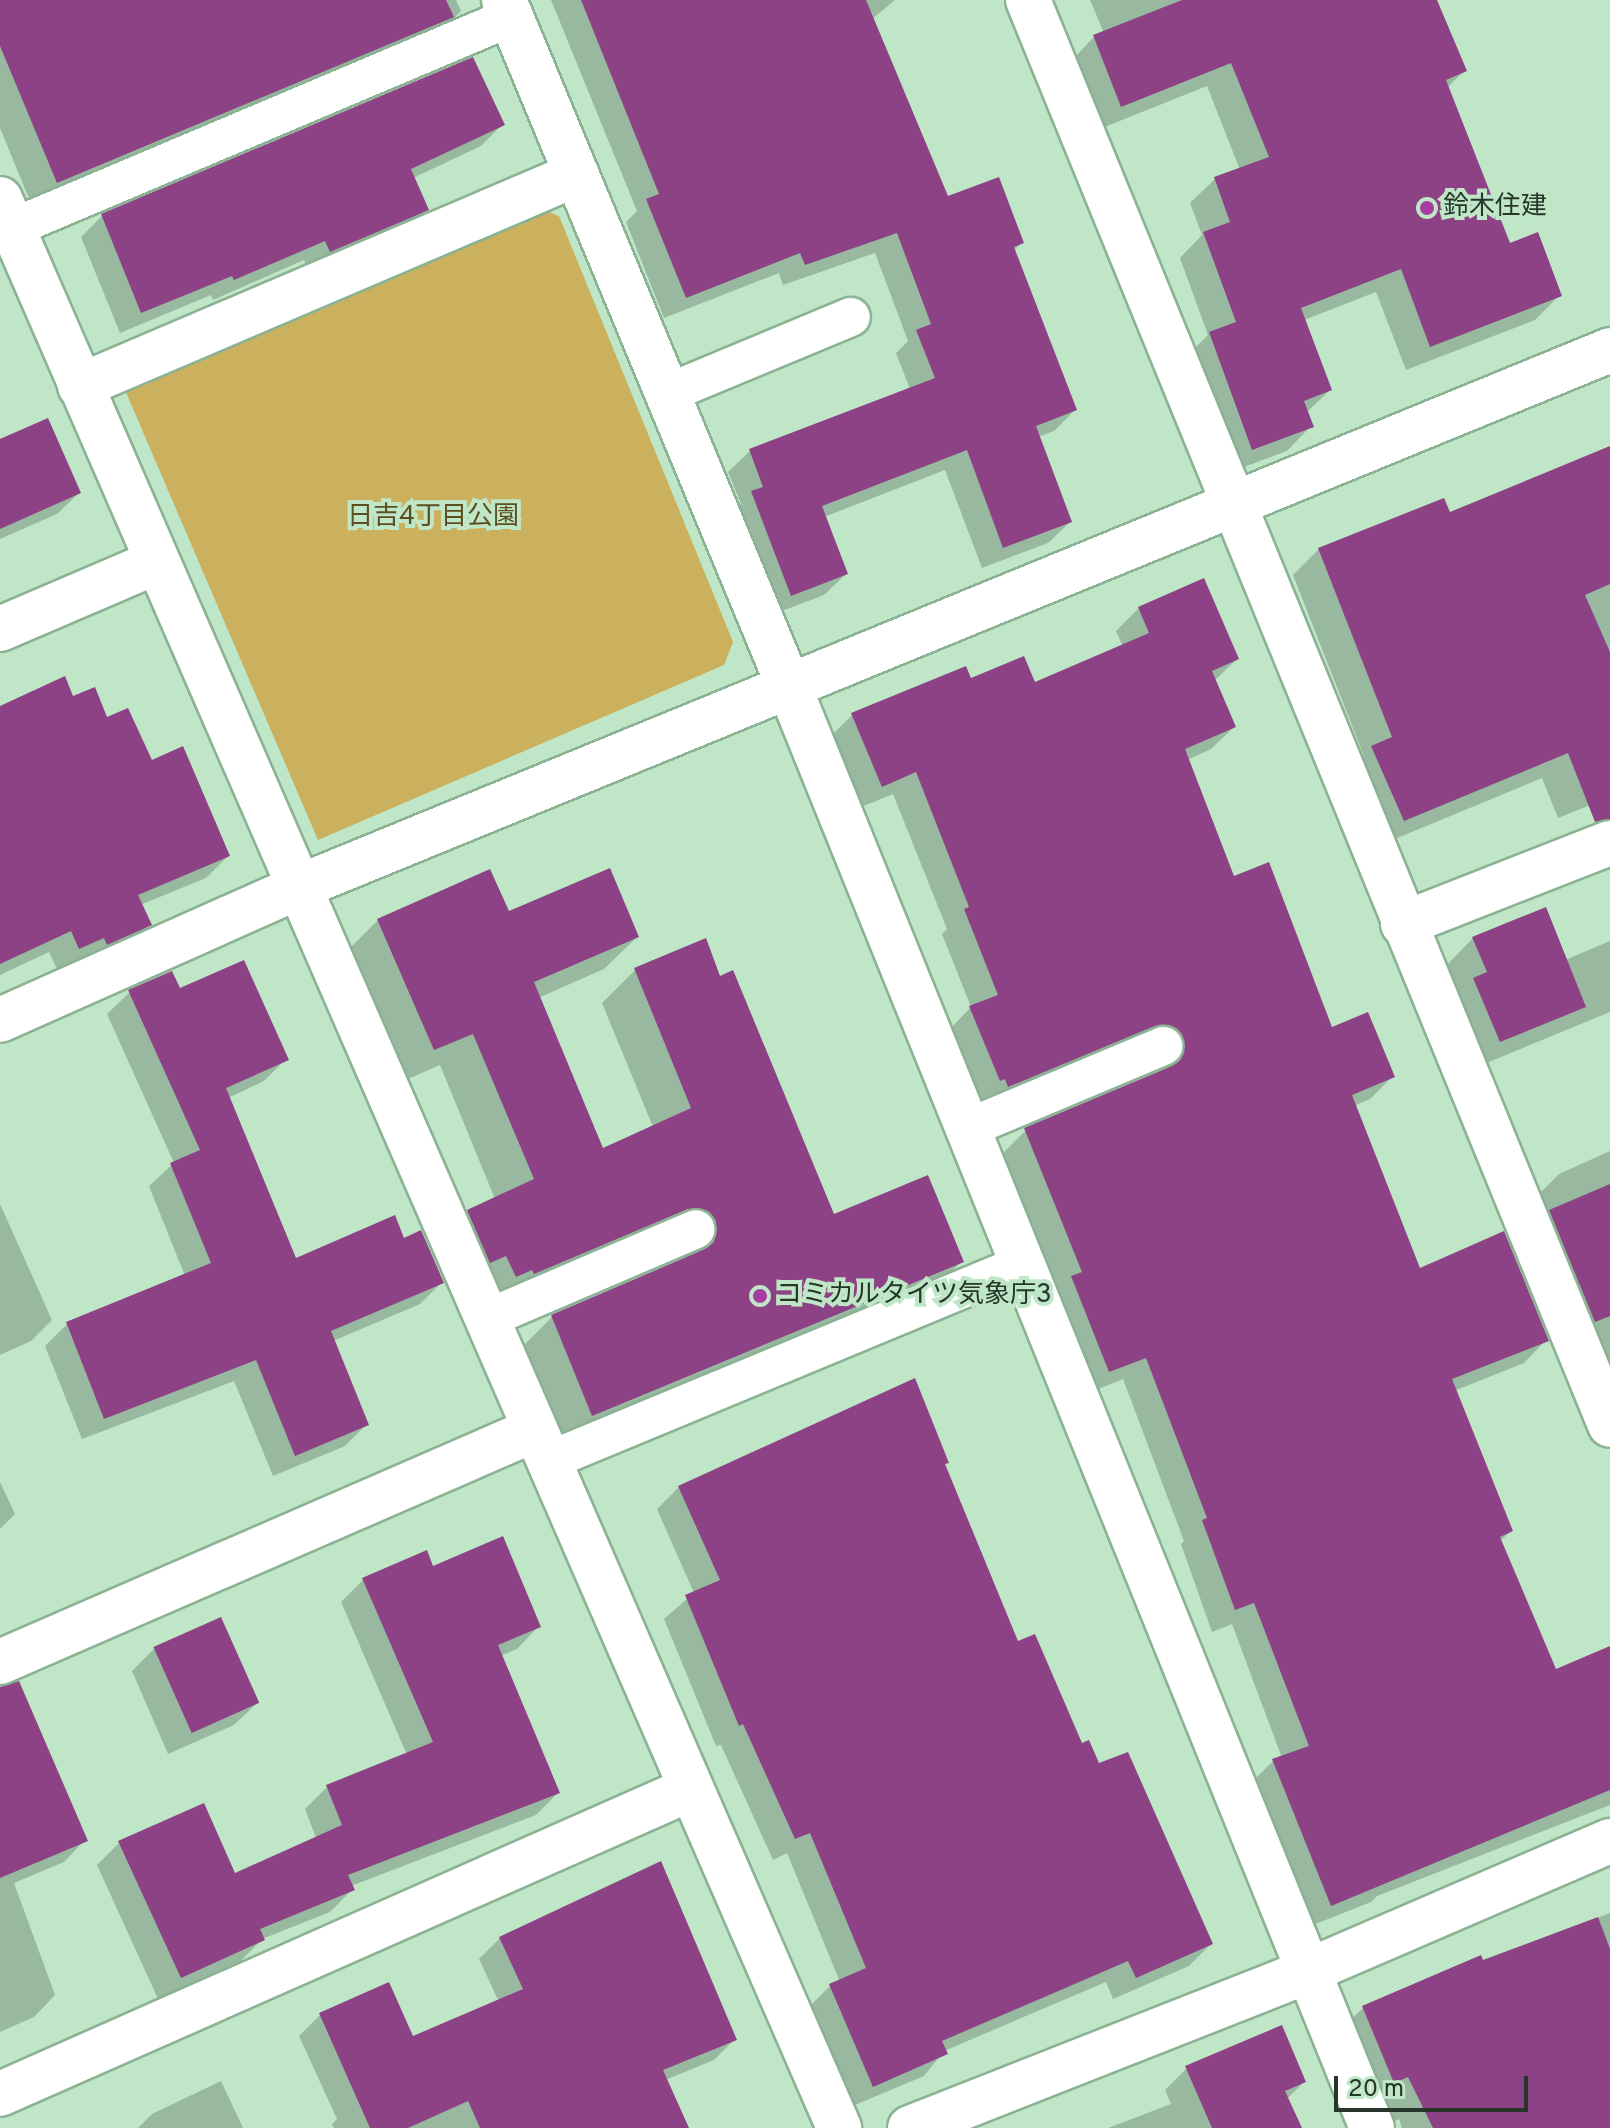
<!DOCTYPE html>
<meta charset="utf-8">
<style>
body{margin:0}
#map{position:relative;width:1610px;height:2128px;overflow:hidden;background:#bfe7c7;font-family:Overpass,"Noto Sans JP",sans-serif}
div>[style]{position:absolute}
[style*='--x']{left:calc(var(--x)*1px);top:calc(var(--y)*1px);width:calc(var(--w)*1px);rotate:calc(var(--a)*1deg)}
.green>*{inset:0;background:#cbb05d}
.shadow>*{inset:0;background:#0003}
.building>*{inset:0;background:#8c4284;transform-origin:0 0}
.roads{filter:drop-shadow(2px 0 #8bb293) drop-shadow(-2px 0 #8bb293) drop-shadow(0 2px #8bb293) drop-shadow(0 -2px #8bb293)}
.lane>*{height:38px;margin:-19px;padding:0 19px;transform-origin:19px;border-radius:19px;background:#fff}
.street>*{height:44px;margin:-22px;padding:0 22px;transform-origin:22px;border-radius:22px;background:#fff}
.dots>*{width:22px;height:22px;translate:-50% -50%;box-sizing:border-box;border:4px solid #bfe7c7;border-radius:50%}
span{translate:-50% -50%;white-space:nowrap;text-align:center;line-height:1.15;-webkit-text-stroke:8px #bfe7c7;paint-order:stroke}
.poi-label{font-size:26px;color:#26362a}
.left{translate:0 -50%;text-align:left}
.park-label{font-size:26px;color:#5d4e22}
.scale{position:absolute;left:1334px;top:2076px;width:194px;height:36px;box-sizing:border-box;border:4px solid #26362a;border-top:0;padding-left:10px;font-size:24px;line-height:28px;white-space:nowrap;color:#26362a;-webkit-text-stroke:6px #bfe7c7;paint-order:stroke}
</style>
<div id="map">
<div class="green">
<div style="clip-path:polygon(541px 209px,559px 216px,733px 642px,724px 665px,318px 840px,125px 390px)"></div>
</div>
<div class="shadow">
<div style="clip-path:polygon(0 0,456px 0,461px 11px,437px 35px,32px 206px,0 128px)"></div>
<div style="clip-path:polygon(551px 0,895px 0,872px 19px,947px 199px,1021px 243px,1013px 251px,1075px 410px,1054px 431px,1038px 437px,1070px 522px,1048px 543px,982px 568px,945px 470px,824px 517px,846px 574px,824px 595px,769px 616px,730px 514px,741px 504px,728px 472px,750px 451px,910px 389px,896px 353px,908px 341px,875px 253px,783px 285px,779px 273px,664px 318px,626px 222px,637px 211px)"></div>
<div style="clip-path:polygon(1090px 0,1435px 0,1465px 70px,1447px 88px,1509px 245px,1560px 295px,1535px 320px,1406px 370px,1376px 292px,1304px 320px,1330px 390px,1306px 413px,1311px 426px,1287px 451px,1228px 473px,1185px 358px,1208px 335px,1180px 258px,1202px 235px,1190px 203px,1215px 179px,1240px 170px,1207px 86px,1097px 130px,1070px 62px,1094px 37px,1104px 33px)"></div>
<div style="clip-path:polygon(502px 125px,481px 146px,413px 178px,426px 210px,405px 231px,309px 272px,304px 260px,213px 300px,211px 295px,120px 333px,81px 237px,102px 216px)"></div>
<div style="clip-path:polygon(0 442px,79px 493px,57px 514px,0 539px)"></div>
<div style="clip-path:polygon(1610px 448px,1610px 797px,1558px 818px,1542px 778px,1378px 846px,1347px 773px,1364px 756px,1293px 575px,1319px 549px,1449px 515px)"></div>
<div style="clip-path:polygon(1139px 608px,1237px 659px,1214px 681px,1234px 727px,1211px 749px,1187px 760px,1233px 879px,1331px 1029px,1392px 1077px,1370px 1099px,1354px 1106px,1419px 1270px,1546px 1340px,1524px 1363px,1454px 1391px,1511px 1531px,1499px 1542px,1555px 1671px,1610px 1649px,1610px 1805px,1377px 1896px,1371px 1902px,1308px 1927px,1250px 1784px,1273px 1761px,1282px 1758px,1232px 1624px,1212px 1632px,1181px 1544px,1184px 1541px,1123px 1379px,1086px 1394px,1050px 1300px,1059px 1291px,1003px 1153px,1026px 1130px,1160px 1073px,1162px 1062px,985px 1109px,982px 1100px,978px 1102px,948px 1031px,971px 1007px,942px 934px,947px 929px,893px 794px,859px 808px,829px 738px,852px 715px,969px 680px,1034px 684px,1123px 647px,1116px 631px)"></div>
<div style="clip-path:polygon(72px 699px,106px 720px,151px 762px,228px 856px,206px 878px,140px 905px,149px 925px,127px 947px,85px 966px,81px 958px,57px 969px,49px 952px,0 975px,0 708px)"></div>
<div style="clip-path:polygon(508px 914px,637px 937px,604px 969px,538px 998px,602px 1151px,653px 1127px,602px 1003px,635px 970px,719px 979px,833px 1217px,962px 1261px,929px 1294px,559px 1447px,519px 1350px,552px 1317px,685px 1260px,684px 1253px,501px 1306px,435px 1244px,468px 1211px,495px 1199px,440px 1065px,401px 1082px,345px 953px,378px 920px)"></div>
<div style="clip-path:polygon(1473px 938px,1565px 960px,1610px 941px,1610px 1012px,1472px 1069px,1445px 967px)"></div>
<div style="clip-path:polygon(179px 991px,286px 1059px,264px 1081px,228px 1098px,295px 1260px,403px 1240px,442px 1282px,420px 1304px,333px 1341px,367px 1424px,345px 1446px,273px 1476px,234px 1381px,82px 1439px,45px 1346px,67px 1324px,185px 1276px,149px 1186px,174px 1163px,107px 1014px,130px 992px)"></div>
<div style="clip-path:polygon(1610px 1151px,1610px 1411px,1531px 1202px,1559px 1174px)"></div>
<div style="clip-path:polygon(0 1204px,52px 1320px,31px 1341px,0 1355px)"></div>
<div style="clip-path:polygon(947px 1462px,944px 1466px,1017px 1644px,1211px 1944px,1189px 1966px,1113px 1999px,1106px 1982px,944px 2051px,924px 2076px,850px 2107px,808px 2008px,830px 1986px,840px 1982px,787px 1853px,773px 1860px,721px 1745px,716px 1746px,664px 1619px,694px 1593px,657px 1509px,679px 1487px)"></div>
<div style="clip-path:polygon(0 1482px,15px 1514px,0 1529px)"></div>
<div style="clip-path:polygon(363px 1580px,539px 1626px,517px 1649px,500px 1656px,558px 1793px,536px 1815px,351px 1886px,352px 1890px,330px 1912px,262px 1939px,241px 1961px,158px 1999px,97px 1865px,119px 1843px,234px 1875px,316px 1838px,305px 1809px,327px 1787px,407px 1755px,341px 1602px)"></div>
<div style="clip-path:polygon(154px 1649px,257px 1703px,234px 1725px,168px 1754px,132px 1671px)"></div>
<div style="clip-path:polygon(0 1770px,85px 1840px,64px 1862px,14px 1883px,55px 1995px,34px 2017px,0 2032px)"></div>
<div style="clip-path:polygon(1610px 1913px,1610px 2128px,1402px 2128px,1399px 2119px,1395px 2121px,1385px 2098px,1372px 2104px,1340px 2030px,1363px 2008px,1480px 1958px,1482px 1963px)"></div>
<div style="clip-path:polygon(500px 1938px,735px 2039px,714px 2060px,665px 2080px,687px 2128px,334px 2128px,332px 2124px,337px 2119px,299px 2036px,320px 2015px,388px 1985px,412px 2039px,499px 2002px,479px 1959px)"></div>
<div style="clip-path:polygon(1187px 2068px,1304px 2082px,1287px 2099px,1299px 2128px,1108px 2128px,1171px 2104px,1165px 2090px)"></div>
<div style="clip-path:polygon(221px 2081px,243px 2128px,138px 2128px,152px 2114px)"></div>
</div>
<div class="building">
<div style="clip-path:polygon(0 0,446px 0,454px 17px,57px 183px,0 46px)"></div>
<div style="clip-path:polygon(581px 0,866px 0,948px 196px,999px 177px,1024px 243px,1014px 247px,1077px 410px,1036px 426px,1072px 522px,1003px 548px,967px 450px,822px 506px,848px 574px,791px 596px,751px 491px,763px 487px,749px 449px,935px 378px,916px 330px,931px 324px,897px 233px,805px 265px,800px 253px,686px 298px,646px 199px,659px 194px)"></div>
<div style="clip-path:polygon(1182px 0,1437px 0,1467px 71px,1446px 80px,1510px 243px,1538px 232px,1562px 296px,1430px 347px,1401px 269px,1301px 308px,1332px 390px,1304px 401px,1314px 427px,1252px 450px,1209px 332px,1236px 322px,1203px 232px,1230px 222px,1214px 177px,1269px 157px,1231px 63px,1121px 107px,1093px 35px)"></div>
<div style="clip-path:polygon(473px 57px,505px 125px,411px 169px,429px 210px,330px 252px,325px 241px,234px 280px,232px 276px,141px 313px,101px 214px)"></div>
<div style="clip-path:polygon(48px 418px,81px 493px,0 529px,0 439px)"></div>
<div style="clip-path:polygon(1610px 446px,1610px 584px,1585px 595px,1610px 652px,1610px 819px,1595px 822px,1568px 753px,1404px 821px,1371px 746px,1392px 737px,1318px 548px,1444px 498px,1450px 512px)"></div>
<div style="clip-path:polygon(1204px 578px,1239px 659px,1212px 671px,1236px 727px,1185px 749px,1234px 876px,1269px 862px,1332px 1027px,1368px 1012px,1395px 1077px,1352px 1095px,1420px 1268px,1504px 1231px,1549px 1341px,1452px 1379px,1513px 1531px,1500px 1537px,1556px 1669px,1610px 1646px,1610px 1790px,1331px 1906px,1272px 1759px,1309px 1746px,1254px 1603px,1235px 1610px,1202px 1520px,1207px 1518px,1146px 1358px,1109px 1372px,1071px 1276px,1082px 1272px,1024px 1128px,1172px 1066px,1181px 1059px,1183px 1038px,1176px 1028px,1155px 1026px,1008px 1087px,1005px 1079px,1000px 1081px,969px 1006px,998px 995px,964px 909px,969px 907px,916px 772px,882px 787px,851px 713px,966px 666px,971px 678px,1024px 656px,1035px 682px,1149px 633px,1138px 607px)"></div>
<div style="clip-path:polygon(65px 676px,73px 696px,95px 687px,107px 717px,128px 708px,152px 760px,183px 746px,230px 856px,138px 895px,152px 925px,107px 945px,104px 938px,79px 949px,71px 931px,0 964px,0 706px)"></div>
<div style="clip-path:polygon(610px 868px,639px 937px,534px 982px,603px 1148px,691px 1108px,634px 968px,706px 938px,720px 976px,733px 970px,834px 1214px,928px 1175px,964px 1262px,592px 1416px,551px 1315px,705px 1249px,714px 1242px,716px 1221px,708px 1211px,688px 1209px,534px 1274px,532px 1270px,516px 1277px,506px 1256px,490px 1263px,467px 1210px,534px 1179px,473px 1034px,434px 1050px,377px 919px,490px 869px,509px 911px)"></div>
<div style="clip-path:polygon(1546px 907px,1586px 1007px,1500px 1042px,1473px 978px,1487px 972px,1472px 937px)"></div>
<div style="clip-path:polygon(244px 960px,289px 1060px,226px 1088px,296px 1258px,395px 1215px,404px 1238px,421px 1230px,444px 1283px,331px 1331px,369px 1425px,295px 1456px,256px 1360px,104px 1419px,66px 1322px,211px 1263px,170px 1163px,200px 1150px,128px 990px,172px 971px,180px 988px)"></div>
<div style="clip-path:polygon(1610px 1184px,1610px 1316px,1595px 1322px,1549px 1210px)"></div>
<div style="clip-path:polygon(915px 1378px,949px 1463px,945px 1464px,1018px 1641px,1035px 1634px,1082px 1743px,1089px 1740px,1099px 1763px,1128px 1752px,1213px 1944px,1136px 1978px,1128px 1961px,942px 2041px,948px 2054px,873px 2087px,829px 1984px,866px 1968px,810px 1833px,795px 1839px,743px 1724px,739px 1726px,685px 1595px,720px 1580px,678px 1486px)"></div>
<div style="clip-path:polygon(503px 1536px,541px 1627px,498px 1645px,560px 1793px,348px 1875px,355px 1890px,260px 1929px,265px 1940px,181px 1978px,118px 1841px,204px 1803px,235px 1873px,342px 1825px,326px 1785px,433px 1742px,362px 1578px,427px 1550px,433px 1566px)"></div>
<div style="left:221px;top:1617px;width:94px;height:74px;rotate:66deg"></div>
<div style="clip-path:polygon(19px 1681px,88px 1841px,0 1878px,0 1687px)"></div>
<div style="clip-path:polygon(661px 1861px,737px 2040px,663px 2070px,689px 2128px,480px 2128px,468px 2101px,408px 2128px,370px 2128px,319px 2013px,389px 1982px,413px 2036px,523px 1989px,499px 1937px)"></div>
<div style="clip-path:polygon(1598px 1917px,1610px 1949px,1610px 2128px,1433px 2128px,1408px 2077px,1394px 2083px,1362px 2006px,1481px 1955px,1483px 1960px)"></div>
<div style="clip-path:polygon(1282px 2025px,1306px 2082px,1285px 2091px,1302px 2128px,1212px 2128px,1185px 2066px)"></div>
</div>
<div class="roads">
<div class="lane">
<div style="--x:12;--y:228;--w:542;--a:-22.92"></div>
<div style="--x:668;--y:393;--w:198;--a:-22.6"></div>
<div style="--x:968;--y:1128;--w:212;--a:-22.8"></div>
<div style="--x:486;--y:1319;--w:228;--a:-23.2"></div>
<div style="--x:548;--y:1461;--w:514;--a:-22.53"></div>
</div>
<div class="street">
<div style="--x:504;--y:0;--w:746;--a:67.46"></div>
<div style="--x:790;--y:689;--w:1552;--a:67.98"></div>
<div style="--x:1028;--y:0;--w:1539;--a:67.78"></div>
<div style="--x:0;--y:199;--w:2104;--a:66.49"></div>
<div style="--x:80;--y:386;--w:540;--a:-23.1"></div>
<div style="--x:0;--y:629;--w:170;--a:-23.2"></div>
<div style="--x:1403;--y:924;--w:222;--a:-21.4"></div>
<div style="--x:0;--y:1020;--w:327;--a:-24"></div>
<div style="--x:299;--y:887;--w:1417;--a:-22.27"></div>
<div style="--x:0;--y:1662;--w:582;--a:-23.48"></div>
<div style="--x:0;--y:2094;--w:754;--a:-23.85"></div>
<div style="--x:910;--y:2128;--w:428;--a:-21.5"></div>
<div style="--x:1308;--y:1971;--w:329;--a:-23.3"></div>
</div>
</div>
<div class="dots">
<div style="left:1427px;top:208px;background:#a63c9d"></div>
<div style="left:760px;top:1296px;background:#a63c9d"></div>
</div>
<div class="poi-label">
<span class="left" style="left:1443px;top:208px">鈴木住建</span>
<span class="left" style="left:776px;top:1296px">コミカルタイツ気象庁3</span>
</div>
<div class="park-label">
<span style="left:433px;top:518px">日吉4丁目公園</span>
</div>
<div class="scale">20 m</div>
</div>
